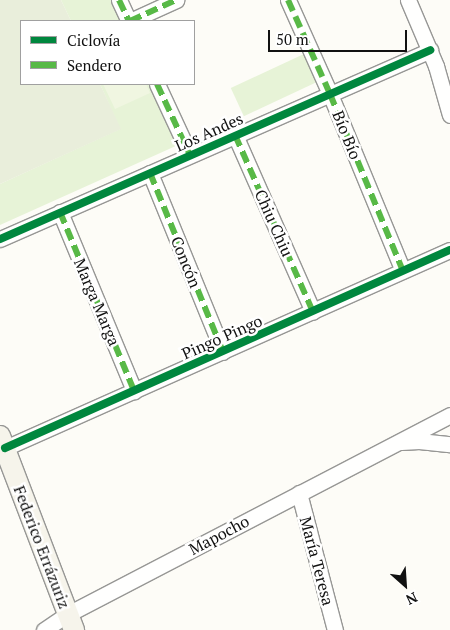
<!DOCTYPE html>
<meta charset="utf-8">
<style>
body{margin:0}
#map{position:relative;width:450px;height:630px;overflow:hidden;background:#fdfcf7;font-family:"PT Serif",serif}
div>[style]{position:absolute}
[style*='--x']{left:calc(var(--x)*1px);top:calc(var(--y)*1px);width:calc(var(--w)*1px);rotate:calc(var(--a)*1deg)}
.green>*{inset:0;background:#e7f3d7;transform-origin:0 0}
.cemetery>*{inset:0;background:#e9eedb}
.pitch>*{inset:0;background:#f0f6e1}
.roads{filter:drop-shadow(1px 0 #979795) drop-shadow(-1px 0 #979795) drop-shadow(0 1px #979795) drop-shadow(0 -1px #979795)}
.street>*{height:15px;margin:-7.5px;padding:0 7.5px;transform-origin:7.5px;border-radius:7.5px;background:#fffffe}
.secondary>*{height:20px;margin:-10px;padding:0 10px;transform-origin:10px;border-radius:10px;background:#f6f4eb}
.quiet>*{height:6px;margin-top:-3px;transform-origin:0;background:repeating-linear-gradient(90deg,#58b947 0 12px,transparent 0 18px)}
.cycleway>*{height:8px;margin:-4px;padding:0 4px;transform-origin:4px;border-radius:4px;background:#00873e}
span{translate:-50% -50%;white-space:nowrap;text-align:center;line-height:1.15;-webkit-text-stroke:5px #fff;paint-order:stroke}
.street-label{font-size:16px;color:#111}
.legend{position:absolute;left:20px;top:20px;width:175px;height:65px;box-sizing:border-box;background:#fff;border:1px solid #a0a0a0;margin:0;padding:6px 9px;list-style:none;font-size:15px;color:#111}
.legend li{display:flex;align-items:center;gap:10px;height:25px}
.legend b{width:25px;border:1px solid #a0a0a0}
.north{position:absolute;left:380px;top:560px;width:50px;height:50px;-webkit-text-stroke:4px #fff;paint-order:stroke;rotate:154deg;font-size:14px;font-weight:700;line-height:20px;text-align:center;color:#111}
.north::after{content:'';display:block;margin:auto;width:18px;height:22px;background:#111;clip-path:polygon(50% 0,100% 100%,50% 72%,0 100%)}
.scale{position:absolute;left:268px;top:30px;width:139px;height:22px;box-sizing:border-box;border:2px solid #111;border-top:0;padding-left:6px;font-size:15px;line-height:18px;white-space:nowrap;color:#111;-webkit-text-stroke:4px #fff;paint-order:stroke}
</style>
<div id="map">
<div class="green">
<div style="clip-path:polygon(61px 0,112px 0,122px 21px,71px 21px)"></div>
<div style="left:306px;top:53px;width:31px;height:83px;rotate:65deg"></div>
<div style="clip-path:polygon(100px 84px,150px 84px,178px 145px,0 225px,0 184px,120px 129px)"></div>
</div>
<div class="cemetery">
<div style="clip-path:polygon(0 0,61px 0,71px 21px,21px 21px,21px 84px,100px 84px,121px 129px,0 184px)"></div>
</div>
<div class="pitch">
<div style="clip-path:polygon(103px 84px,146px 84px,150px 93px,115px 109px)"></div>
</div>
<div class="roads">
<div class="street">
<div style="--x:119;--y:0;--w:23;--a:65"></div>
<div style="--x:288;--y:0;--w:103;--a:65.9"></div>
<div style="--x:330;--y:94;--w:191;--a:67.6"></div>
<div style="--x:408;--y:0;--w:72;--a:67"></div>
<div style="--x:436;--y:66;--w:51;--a:74.1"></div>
<div style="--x:130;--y:21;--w:51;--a:-24.5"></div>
<div style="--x:157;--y:84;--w:78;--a:65.1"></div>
<div style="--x:235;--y:135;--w:193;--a:66.2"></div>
<div style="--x:150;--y:173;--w:193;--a:67.8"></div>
<div style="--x:60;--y:212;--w:194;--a:67.5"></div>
<div style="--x:0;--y:239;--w:470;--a:-23.7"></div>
<div style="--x:401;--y:442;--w:18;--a:-3"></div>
<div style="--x:419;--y:441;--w:31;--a:6"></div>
<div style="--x:5;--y:448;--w:487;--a:-24"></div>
<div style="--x:299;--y:493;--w:142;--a:75.3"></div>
<div style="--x:44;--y:630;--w:29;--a:-34"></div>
<div style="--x:68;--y:614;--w:431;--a:-27.5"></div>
</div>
<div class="secondary">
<div style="--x:0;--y:436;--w:208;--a:69.1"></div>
</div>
</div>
<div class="quiet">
<div style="--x:119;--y:0;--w:23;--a:65"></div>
<div style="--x:288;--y:0;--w:103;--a:65.9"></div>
<div style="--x:330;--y:94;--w:191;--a:67.6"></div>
<div style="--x:130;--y:21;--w:51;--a:-24.5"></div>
<div style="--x:157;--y:84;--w:78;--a:65.1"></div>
<div style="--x:235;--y:135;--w:193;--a:66.2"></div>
<div style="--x:150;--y:173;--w:193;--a:67.8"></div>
<div style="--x:60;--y:212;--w:194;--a:67.5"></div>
</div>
<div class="cycleway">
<div style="--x:0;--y:239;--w:470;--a:-23.7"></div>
<div style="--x:5;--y:448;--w:487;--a:-24"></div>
</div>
<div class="street-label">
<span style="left:209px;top:132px;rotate:-24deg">Los Andes</span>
<span style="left:347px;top:135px;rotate:68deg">Bío Bío</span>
<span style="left:274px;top:223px;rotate:66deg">Chiu Chiu</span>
<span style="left:186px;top:262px;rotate:68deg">Concón</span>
<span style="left:97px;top:302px;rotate:67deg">Marga Marga</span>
<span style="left:222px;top:337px;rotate:-24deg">Pingo Pingo</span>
<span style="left:219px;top:535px;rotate:-28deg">Mapocho</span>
<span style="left:42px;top:547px;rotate:69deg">Federico Errázuriz</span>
<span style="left:317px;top:561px;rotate:75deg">María Teresa</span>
</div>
<ul class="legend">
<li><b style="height:6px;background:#00873e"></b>Ciclovía</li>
<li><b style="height:6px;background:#58b947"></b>Sendero</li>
</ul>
<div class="north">N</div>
<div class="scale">50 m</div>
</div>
